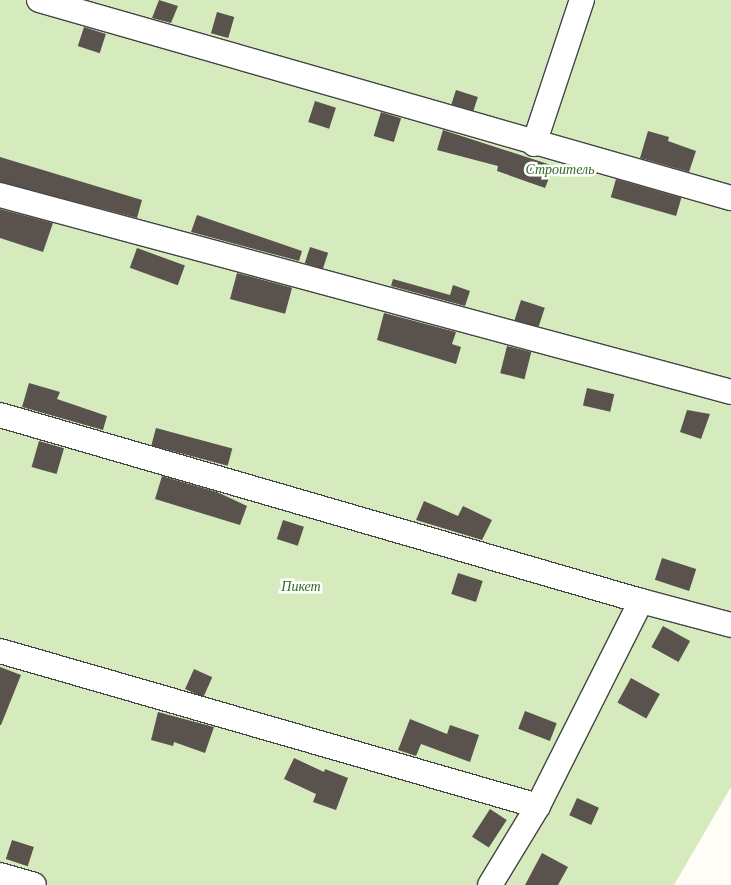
<!DOCTYPE html>
<meta charset="utf-8">
<style>
body{margin:0}
#map{position:relative;width:731px;height:885px;overflow:hidden;background:#fffdf5;font-family:"Crimson Pro",serif}
div>[style]{position:absolute}
[style*='--x']{left:calc(var(--x)*1px);top:calc(var(--y)*1px);width:calc(var(--w)*1px);rotate:calc(var(--a)*1deg)}
.green>*{inset:0;background:#d5ebbd}
.building>*{inset:0;background:#5a524d;transform-origin:0 0}
.roads{filter:drop-shadow(1px 0 #444) drop-shadow(-1px 0 #444) drop-shadow(0 1px #444) drop-shadow(0 -1px #444)}
.street>*{height:24px;margin:-12px;padding:0 12px;transform-origin:12px;border-radius:12px;background:#fff}
span{translate:-50% -50%;white-space:nowrap;text-align:center;line-height:1.15;-webkit-text-stroke:5px #fff;paint-order:stroke}
.park-label{font-size:14px;color:#2f6b1f;font-style:italic}
</style>
<div id="map">
<div class="green">
<div style="clip-path:polygon(0 0,731px 0,731px 391px,0 193px)"></div>
<div style="clip-path:polygon(0 195px,731px 393px,731px 787px,674px 885px,0 885px)"></div>
</div>
<div class="building">
<div style="clip-path:polygon(159px 0,178px 6px,171px 23px,152px 18px)"></div>
<div style="left:217px;top:12px;width:18px;height:22px;rotate:16deg"></div>
<div style="left:84px;top:27px;width:23px;height:20px;rotate:18deg"></div>
<div style="left:456px;top:90px;width:23px;height:15px;rotate:18deg"></div>
<div style="left:315px;top:101px;width:22px;height:22px;rotate:18deg"></div>
<div style="left:381px;top:112px;width:21px;height:25px;rotate:17deg"></div>
<div style="clip-path:polygon(443px 130px,554px 166px,545px 188px,497px 171px,498px 166px,437px 150px)"></div>
<div style="clip-path:polygon(648px 131px,669px 137px,668px 141px,696px 151px,689px 172px,640px 158px)"></div>
<div style="clip-path:polygon(0 157px,142px 200px,137px 218px,0 182px)"></div>
<div style="left:616px;top:179px;width:68px;height:19px;rotate:16deg"></div>
<div style="clip-path:polygon(0 209px,53px 223px,43px 252px,0 238px)"></div>
<div style="clip-path:polygon(197px 215px,302px 251px,299px 261px,191px 232px)"></div>
<div style="left:310px;top:247px;width:19px;height:17px;rotate:18deg"></div>
<div style="left:137px;top:248px;width:51px;height:21px;rotate:20deg"></div>
<div style="left:237px;top:273px;width:57px;height:27px;rotate:15deg"></div>
<div style="clip-path:polygon(393px 279px,450px 295px,453px 285px,470px 291px,465px 306px,391px 286px)"></div>
<div style="left:521px;top:300px;width:25px;height:21px;rotate:18deg"></div>
<div style="clip-path:polygon(384px 313px,456px 332px,452px 344px,461px 347px,456px 364px,377px 340px)"></div>
<div style="left:507px;top:346px;width:25px;height:28px;rotate:14deg"></div>
<div style="clip-path:polygon(29px 383px,60px 392px,57px 399px,107px 416px,103px 430px,22px 407px)"></div>
<div style="left:587px;top:388px;width:28px;height:18px;rotate:13deg"></div>
<div style="clip-path:polygon(687px 410px,710px 414px,701px 439px,680px 432px)"></div>
<div style="left:156px;top:428px;width:79px;height:18px;rotate:15deg"></div>
<div style="left:39px;top:441px;width:26px;height:27px;rotate:16deg"></div>
<div style="clip-path:polygon(162px 476px,217px 492px,247px 506px,240px 525px,155px 499px)"></div>
<div style="clip-path:polygon(424px 501px,458px 516px,463px 506px,492px 520px,482px 540px,416px 520px)"></div>
<div style="left:283px;top:520px;width:22px;height:20px;rotate:18deg"></div>
<div style="left:662px;top:558px;width:36px;height:23px;rotate:18deg"></div>
<div style="left:458px;top:573px;width:26px;height:22px;rotate:18deg"></div>
<div style="left:663px;top:626px;width:31px;height:24px;rotate:29deg"></div>
<div style="clip-path:polygon(0 667px,21px 675px,1px 725px,0 725px)"></div>
<div style="left:194px;top:669px;width:20px;height:22px;rotate:24deg"></div>
<div style="left:631px;top:678px;width:33px;height:28px;rotate:29deg"></div>
<div style="left:525px;top:711px;width:34px;height:19px;rotate:21deg"></div>
<div style="clip-path:polygon(158px 712px,214px 727px,205px 753px,174px 742px,173px 746px,151px 740px)"></div>
<div style="clip-path:polygon(410px 719px,447px 734px,450px 725px,479px 735px,470px 762px,421px 744px,416px 756px,398px 750px)"></div>
<div style="clip-path:polygon(294px 758px,324px 772px,325px 769px,348px 778px,336px 810px,313px 802px,316px 794px,284px 779px)"></div>
<div style="left:577px;top:798px;width:24px;height:19px;rotate:24deg"></div>
<div style="left:490px;top:809px;width:20px;height:33px;rotate:33deg"></div>
<div style="left:12px;top:840px;width:23px;height:20px;rotate:18deg"></div>
<div style="clip-path:polygon(542px 853px,568px 867px,558px 885px,525px 885px)"></div>
</div>
<div class="roads">
<div class="street">
<div style="--x:39;--y:0;--w:720;--a:15.97"></div>
<div style="--x:534;--y:144;--w:152;--a:-71.6"></div>
<div style="--x:0;--y:195;--w:757;--a:15.08"></div>
<div style="--x:0;--y:415;--w:667;--a:16.18"></div>
<div style="--x:641;--y:601;--w:229;--a:116.7"></div>
<div style="--x:538;--y:806;--w:92;--a:121.3"></div>
<div style="--x:641;--y:601;--w:93;--a:14.9"></div>
<div style="--x:0;--y:651;--w:560;--a:16.07"></div>
<div style="--x:0;--y:875;--w:35;--a:16"></div>
</div>
</div>
<div class="park-label">
<span style="left:560px;top:169px">Строитель</span>
<span style="left:301px;top:586px">Пикет</span>
</div>
</div>
